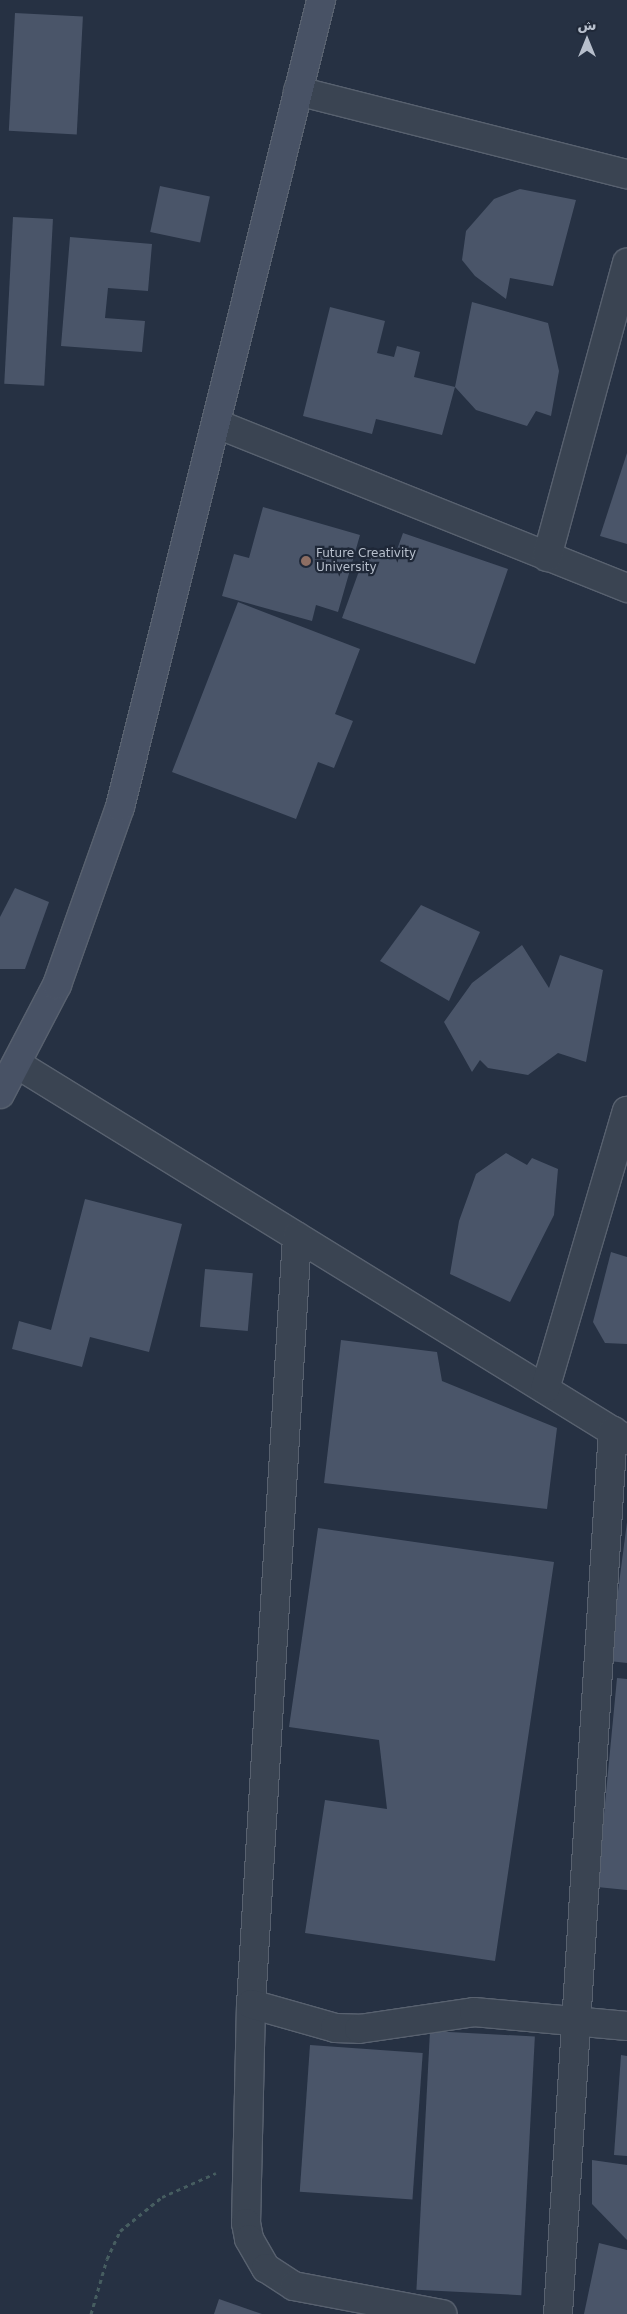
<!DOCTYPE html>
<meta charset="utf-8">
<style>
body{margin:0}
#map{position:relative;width:627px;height:2314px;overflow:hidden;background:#263143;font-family:"DejaVu Sans","Noto Naskh Arabic",sans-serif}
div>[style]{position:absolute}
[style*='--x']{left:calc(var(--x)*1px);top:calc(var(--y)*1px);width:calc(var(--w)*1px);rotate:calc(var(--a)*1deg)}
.building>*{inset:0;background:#4a5569;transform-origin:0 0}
.path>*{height:3px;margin-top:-1.5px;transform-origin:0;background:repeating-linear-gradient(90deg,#465d60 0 4px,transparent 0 8px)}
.roads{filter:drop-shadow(1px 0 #58616f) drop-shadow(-1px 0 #58616f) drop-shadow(0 1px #58616f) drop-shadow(0 -1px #58616f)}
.minor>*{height:28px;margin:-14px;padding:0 14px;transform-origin:14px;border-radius:14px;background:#3a4452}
.secondary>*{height:28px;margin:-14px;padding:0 14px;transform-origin:14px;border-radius:14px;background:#485265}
.dots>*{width:14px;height:14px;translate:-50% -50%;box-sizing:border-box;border:2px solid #1f2838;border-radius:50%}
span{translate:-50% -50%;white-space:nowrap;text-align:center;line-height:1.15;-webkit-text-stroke:4.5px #1f2838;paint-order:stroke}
.poi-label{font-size:12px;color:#b7bfcc}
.left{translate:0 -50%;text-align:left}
.north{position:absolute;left:562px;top:15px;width:50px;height:50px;-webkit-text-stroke:4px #1f2838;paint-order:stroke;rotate:0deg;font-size:14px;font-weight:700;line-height:20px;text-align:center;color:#b7bfcc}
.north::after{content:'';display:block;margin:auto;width:18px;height:22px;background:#b7bfcc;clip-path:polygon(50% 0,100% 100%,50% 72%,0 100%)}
</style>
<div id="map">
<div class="building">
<div style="left:15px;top:13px;width:68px;height:118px;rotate:3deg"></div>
<div style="left:160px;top:186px;width:51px;height:47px;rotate:12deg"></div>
<div style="clip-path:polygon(520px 189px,576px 200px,553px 286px,510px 278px,506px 299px,475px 276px,462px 260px,466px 231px,494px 199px)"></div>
<div style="left:13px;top:217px;width:40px;height:167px;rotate:3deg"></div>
<div style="clip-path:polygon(70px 237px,152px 244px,148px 291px,108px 288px,105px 318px,145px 321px,142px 352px,61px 346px)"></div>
<div style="clip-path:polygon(472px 302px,548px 323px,559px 371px,551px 416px,536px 411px,527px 426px,476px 410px,455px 387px)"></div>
<div style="clip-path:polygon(330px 307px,385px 321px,377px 353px,394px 357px,397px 346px,420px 352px,414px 377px,455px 387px,442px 435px,376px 419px,372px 434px,303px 416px)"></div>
<div style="clip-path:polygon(627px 453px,627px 544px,600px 536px)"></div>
<div style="clip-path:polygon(263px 507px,360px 535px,338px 612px,316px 605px,312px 621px,222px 596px,234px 554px,249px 558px)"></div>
<div style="clip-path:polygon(403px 533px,508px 569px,475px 664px,342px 618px,367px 549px,394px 558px)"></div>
<div style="clip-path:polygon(238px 602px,360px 649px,335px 714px,353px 721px,334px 768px,318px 762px,296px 819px,172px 772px)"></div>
<div style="clip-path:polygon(15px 888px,49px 902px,25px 969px,0 969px,0 917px)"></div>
<div style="clip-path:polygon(421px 905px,480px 932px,449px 1001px,380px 961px)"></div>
<div style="clip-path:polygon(522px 945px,549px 988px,560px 955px,603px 970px,586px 1062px,558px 1053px,528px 1075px,488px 1068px,480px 1060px,472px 1072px,444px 1022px,472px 983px)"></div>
<div style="clip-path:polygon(506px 1153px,527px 1165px,532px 1158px,558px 1169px,554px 1215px,510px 1302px,450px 1274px,459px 1221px,476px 1174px)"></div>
<div style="clip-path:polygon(85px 1199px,182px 1224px,149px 1352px,90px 1337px,82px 1367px,12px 1349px,19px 1321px,51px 1330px)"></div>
<div style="clip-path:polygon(611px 1252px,627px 1257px,627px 1344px,605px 1343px,593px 1322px)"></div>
<div style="left:205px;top:1269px;width:48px;height:58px;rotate:5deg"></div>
<div style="clip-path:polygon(341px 1340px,437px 1352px,442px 1381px,557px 1428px,547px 1509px,324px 1483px)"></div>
<div style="clip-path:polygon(627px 1522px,627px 1663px,609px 1661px)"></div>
<div style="clip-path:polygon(318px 1528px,554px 1562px,495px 1961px,305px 1933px,325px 1800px,387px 1809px,379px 1740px,289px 1727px)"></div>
<div style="clip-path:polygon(617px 1678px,627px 1679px,627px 1890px,597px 1887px)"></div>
<div style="left:430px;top:2031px;width:105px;height:259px;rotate:3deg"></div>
<div style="left:310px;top:2045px;width:113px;height:147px;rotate:4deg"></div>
<div style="clip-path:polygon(621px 2055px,627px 2056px,627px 2156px,614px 2155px)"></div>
<div style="clip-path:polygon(592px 2160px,627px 2165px,627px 2240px,592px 2204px)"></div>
<div style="clip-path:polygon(599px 2243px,627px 2250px,627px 2314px,584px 2314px)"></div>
<div style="clip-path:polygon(219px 2299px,262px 2314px,214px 2314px)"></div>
</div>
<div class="path">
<div style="--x:91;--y:2314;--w:57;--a:-73.8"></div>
<div style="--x:107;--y:2259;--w:31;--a:-65"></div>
<div style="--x:120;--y:2231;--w:54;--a:-39"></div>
<div style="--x:162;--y:2197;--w:59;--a:-24"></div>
</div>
<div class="roads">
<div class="minor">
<div style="--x:298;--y:91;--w:339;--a:14.2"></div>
<div style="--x:217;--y:424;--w:442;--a:21.8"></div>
<div style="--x:547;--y:557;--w:305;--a:-74.8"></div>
<div style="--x:17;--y:1064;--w:717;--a:31.65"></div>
<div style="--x:297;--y:1237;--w:768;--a:93.43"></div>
<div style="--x:251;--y:2004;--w:219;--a:91.3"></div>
<div style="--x:246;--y:2223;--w:16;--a:79"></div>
<div style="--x:249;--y:2239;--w:34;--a:60"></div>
<div style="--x:266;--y:2268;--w:33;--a:33"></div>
<div style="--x:294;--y:2286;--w:151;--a:10.7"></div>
<div style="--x:545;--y:1389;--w:290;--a:-73.6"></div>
<div style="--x:251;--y:2004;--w:87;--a:15.9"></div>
<div style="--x:335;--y:2028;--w:24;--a:2"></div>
<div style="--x:359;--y:2029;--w:116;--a:-8.4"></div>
<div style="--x:474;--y:2012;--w:154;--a:5.2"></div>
<div style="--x:558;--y:2314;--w:885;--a:-86.44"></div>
</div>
<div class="secondary">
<div style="--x:0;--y:1094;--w:123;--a:-62.4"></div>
<div style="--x:57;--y:985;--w:189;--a:-70.5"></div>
<div style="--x:120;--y:807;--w:832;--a:-76.01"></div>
</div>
</div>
<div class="dots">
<div style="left:306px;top:561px;background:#8d6e63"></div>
</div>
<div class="poi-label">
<span class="left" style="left:316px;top:561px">Future Creativity<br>University</span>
</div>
<div class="north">ش</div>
</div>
